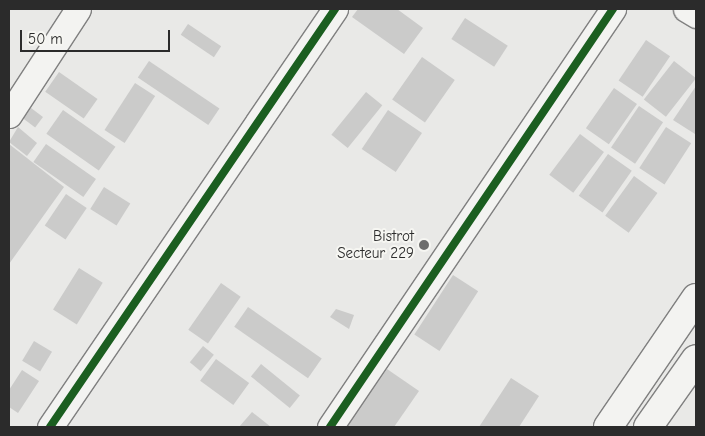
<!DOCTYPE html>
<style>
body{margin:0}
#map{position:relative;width:705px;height:436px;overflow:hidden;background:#e9e9e7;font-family:"Comic Neue",sans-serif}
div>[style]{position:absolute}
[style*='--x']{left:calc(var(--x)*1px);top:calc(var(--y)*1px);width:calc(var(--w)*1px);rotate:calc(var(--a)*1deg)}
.building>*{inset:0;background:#cbcbca;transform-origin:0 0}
.roads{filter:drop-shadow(1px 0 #808080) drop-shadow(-1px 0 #808080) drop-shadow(0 1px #808080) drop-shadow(0 -1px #808080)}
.minor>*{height:25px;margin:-12.5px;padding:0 12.5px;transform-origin:12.5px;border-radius:12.5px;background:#f3f3f1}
.highway>*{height:28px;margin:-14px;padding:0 14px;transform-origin:14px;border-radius:14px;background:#f3f3f1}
.cycleway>*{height:8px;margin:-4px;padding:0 4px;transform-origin:4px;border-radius:4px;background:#1b5e20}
.dots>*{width:14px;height:14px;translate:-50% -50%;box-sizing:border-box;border:2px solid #f6f6f2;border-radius:50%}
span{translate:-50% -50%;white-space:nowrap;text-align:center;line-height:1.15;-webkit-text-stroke:4px #f6f6f2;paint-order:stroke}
.poi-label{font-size:15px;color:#2b2b2b}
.right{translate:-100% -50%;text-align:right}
.frame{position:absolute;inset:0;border:10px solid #2b2b2b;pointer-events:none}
.scale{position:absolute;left:20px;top:30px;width:150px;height:22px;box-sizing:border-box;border:2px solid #2b2b2b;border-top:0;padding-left:6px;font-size:15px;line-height:18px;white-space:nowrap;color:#2b2b2b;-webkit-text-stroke:4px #f6f6f2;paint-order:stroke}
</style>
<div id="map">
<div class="building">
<div style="clip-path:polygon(358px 9px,397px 9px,423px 28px,404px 54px,352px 17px)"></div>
<div style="left:465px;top:18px;width:51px;height:25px;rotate:33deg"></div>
<div style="left:188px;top:24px;width:40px;height:13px;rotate:34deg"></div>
<div style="left:646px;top:40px;width:29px;height:49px;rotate:34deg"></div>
<div style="left:422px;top:57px;width:40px;height:52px;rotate:35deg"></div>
<div style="left:149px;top:61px;width:85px;height:20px;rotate:34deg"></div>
<div style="left:674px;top:61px;width:28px;height:49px;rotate:38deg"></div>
<div style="left:59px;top:72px;width:47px;height:24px;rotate:35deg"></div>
<div style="left:135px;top:83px;width:24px;height:56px;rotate:33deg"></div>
<div style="clip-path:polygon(696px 86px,696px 132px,695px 134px,673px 120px)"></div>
<div style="left:614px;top:88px;width:28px;height:49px;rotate:35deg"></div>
<div style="left:366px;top:92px;width:21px;height:55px;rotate:39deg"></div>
<div style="left:639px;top:106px;width:29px;height:50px;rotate:34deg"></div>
<div style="left:31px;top:108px;width:15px;height:13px;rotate:37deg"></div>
<div style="left:63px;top:110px;width:64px;height:29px;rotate:35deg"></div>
<div style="left:388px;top:110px;width:41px;height:47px;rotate:34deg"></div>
<div style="clip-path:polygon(18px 127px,37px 143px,27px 156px,9px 142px)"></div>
<div style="left:666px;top:127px;width:30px;height:49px;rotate:33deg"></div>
<div style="left:580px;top:134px;width:30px;height:51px;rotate:37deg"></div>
<div style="clip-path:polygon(9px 144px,64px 187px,9px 264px)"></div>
<div style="left:46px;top:144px;width:61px;height:22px;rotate:35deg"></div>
<div style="left:608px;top:154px;width:29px;height:51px;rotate:35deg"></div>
<div style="left:634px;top:176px;width:29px;height:49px;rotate:36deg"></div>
<div style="left:104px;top:187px;width:31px;height:26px;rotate:32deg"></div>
<div style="left:66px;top:194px;width:25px;height:38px;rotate:34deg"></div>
<div style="left:79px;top:268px;width:28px;height:49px;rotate:32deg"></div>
<div style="left:453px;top:275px;width:30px;height:71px;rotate:33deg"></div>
<div style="left:221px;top:283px;width:24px;height:57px;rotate:35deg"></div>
<div style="left:248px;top:307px;width:90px;height:24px;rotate:35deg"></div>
<div style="clip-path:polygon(336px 309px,354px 315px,349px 329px,330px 317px)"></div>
<div style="left:34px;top:341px;width:21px;height:23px;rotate:31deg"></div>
<div style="left:203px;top:346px;width:14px;height:21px;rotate:39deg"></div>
<div style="left:216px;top:359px;width:41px;height:27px;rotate:36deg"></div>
<div style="left:261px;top:364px;width:50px;height:16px;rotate:39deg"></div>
<div style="clip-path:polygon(387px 369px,419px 391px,394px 427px,346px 427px)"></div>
<div style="clip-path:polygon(22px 370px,39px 381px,18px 413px,9px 407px,9px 390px)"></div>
<div style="clip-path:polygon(511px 378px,539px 396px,519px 427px,479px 427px)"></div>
<div style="clip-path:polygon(252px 412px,271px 427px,239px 427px)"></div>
</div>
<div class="roads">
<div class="minor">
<div style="--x:686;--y:9;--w:12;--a:31"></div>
<div style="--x:9;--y:115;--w:126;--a:-56.9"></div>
<div style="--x:50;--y:427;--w:506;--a:-55.71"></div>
<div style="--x:330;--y:427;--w:505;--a:-55.9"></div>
</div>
<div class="highway">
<div style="--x:608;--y:427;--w:156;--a:-55.7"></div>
<div style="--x:648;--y:427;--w:83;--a:-54.8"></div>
</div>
</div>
<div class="cycleway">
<div style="--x:50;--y:427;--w:506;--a:-55.71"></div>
<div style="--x:330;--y:427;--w:505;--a:-55.9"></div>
</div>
<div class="dots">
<div style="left:424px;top:245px;background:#6e6e6d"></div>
</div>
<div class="poi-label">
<span class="right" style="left:414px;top:245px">Bistrot<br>Secteur 229</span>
</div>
<div class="frame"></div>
<div class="scale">50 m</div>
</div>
